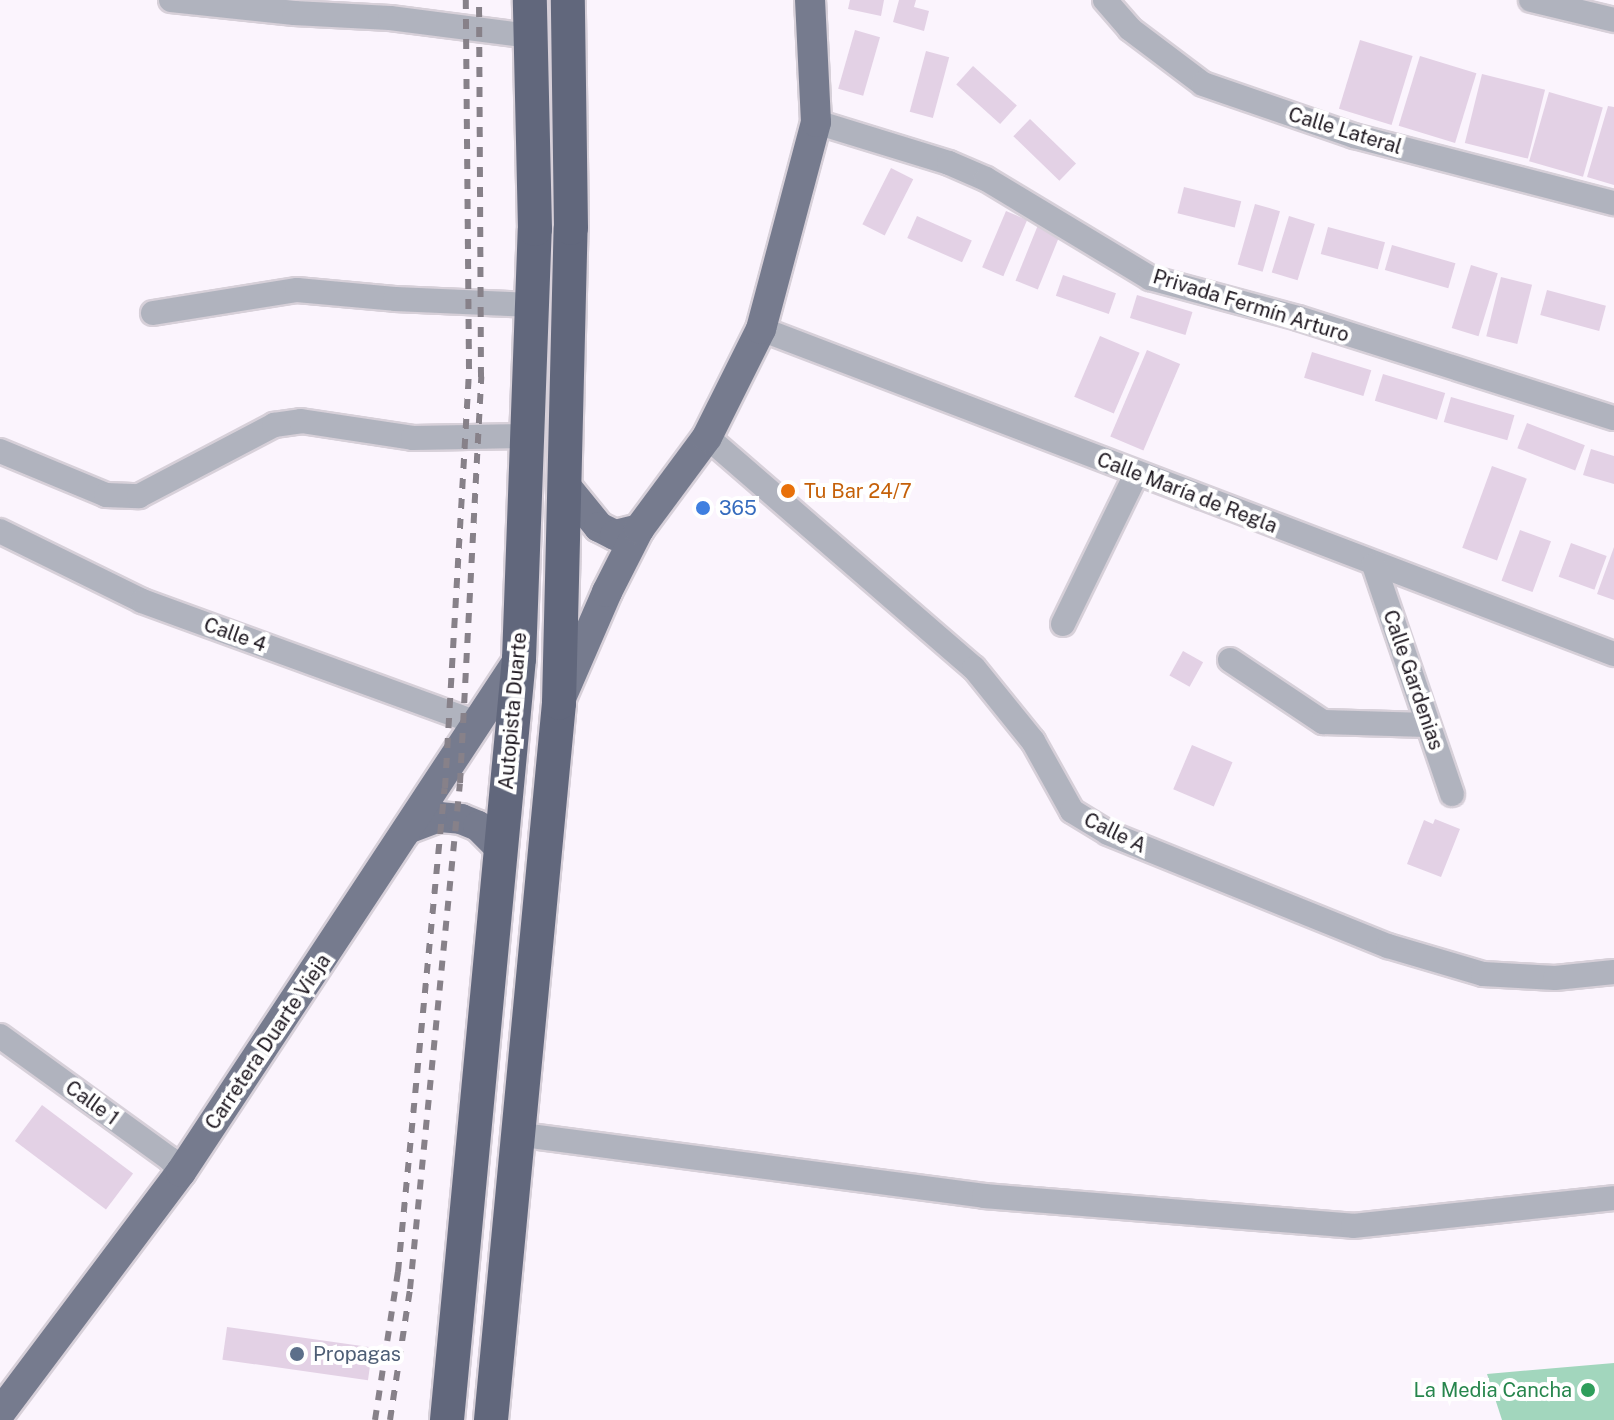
<!DOCTYPE html>
<meta charset="utf-8">
<style>
body{margin:0}
#map{position:relative;width:1614px;height:1420px;overflow:hidden;background:#fbf4fd;font-family:"Public Sans",sans-serif}
div>[style]{position:absolute}
[style*='--x']{left:calc(var(--x)*1px);top:calc(var(--y)*1px);width:calc(var(--w)*1px);rotate:calc(var(--a)*1deg)}
.green>*{inset:0;background:#a2d6bd}
.building>*{inset:0;background:#e3d1e5;transform-origin:0 0}
.roads{filter:drop-shadow(2px 0 #d7d0d9) drop-shadow(-2px 0 #d7d0d9) drop-shadow(0 2px #d7d0d9) drop-shadow(0 -2px #d7d0d9)}
.minor>*{height:24px;margin:-12px;padding:0 12px;transform-origin:12px;border-radius:12px;background:#b0b3be}
.major>*{height:30px;margin:-15px;padding:0 15px;transform-origin:15px;border-radius:15px;background:#767b8e}
.highway>*{height:34px;margin:-17px;padding:0 17px;transform-origin:17px;border-radius:17px;background:#61677c}
.rail>*{height:6px;margin-top:-3px;transform-origin:0;background:repeating-linear-gradient(90deg,#878189 0 10px,transparent 0 20px)}
.dots>*{width:22px;height:22px;translate:-50% -50%;box-sizing:border-box;border:4px solid #fff;border-radius:50%}
span{translate:-50% -50%;white-space:nowrap;text-align:center;line-height:1.15;-webkit-text-stroke:8px #fff;paint-order:stroke}
.street-label{font-size:20px;color:#1c161e}
.food-label{font-size:20px;color:#c56008}
.left{translate:0 -50%;text-align:left}
.shop-label{font-size:20px;color:#366cbe}
.service-label{font-size:20px;color:#4e5e75}
.leisure-label{font-size:20px;color:#27864d}
.right{translate:-100% -50%;text-align:right}
</style>
<div id="map">
<div class="green">
<div style="clip-path:polygon(1614px 1363px,1614px 1420px,1502px 1420px,1487px 1374px)"></div>
</div>
<div class="building">
<div style="clip-path:polygon(850px 0,884px 0,881px 16px,848px 9px)"></div>
<div style="clip-path:polygon(899px 0,916px 0,914px 7px,929px 11px,924px 31px,893px 22px)"></div>
<div style="left:855px;top:30px;width:26px;height:61px;rotate:16deg"></div>
<div style="left:1360px;top:40px;width:55px;height:72px;rotate:17deg"></div>
<div style="left:926px;top:51px;width:24px;height:63px;rotate:15deg"></div>
<div style="left:1420px;top:56px;width:59px;height:73px;rotate:17deg"></div>
<div style="left:973px;top:66px;width:59px;height:25px;rotate:42deg"></div>
<div style="left:1482px;top:74px;width:65px;height:71px;rotate:14deg"></div>
<div style="left:1549px;top:92px;width:56px;height:72px;rotate:16deg"></div>
<div style="clip-path:polygon(1608px 106px,1614px 107px,1614px 185px,1587px 177px)"></div>
<div style="left:1030px;top:119px;width:64px;height:24px;rotate:44deg"></div>
<div style="left:891px;top:168px;width:25px;height:63px;rotate:27deg"></div>
<div style="left:1184px;top:187px;width:59px;height:27px;rotate:14deg"></div>
<div style="left:1255px;top:204px;width:26px;height:63px;rotate:16deg"></div>
<div style="left:1006px;top:211px;width:23px;height:61px;rotate:23deg"></div>
<div style="left:917px;top:216px;width:60px;height:24px;rotate:24deg"></div>
<div style="left:1289px;top:216px;width:27px;height:59px;rotate:17deg"></div>
<div style="left:1038px;top:225px;width:24px;height:60px;rotate:22deg"></div>
<div style="left:1328px;top:227px;width:59px;height:28px;rotate:15deg"></div>
<div style="left:1392px;top:245px;width:66px;height:26px;rotate:16deg"></div>
<div style="left:1471px;top:265px;width:28px;height:66px;rotate:17deg"></div>
<div style="left:1063px;top:275px;width:56px;height:22px;rotate:19deg"></div>
<div style="left:1501px;top:277px;width:32px;height:61px;rotate:14deg"></div>
<div style="left:1547px;top:290px;width:61px;height:26px;rotate:15deg"></div>
<div style="left:1137px;top:295px;width:58px;height:24px;rotate:17deg"></div>
<div style="left:1100px;top:336px;width:43px;height:66px;rotate:23deg"></div>
<div style="left:1147px;top:350px;width:36px;height:94px;rotate:23deg"></div>
<div style="left:1312px;top:352px;width:62px;height:27px;rotate:17deg"></div>
<div style="left:1383px;top:374px;width:65px;height:28px;rotate:17deg"></div>
<div style="left:1451px;top:397px;width:66px;height:26px;rotate:16deg"></div>
<div style="left:1527px;top:423px;width:62px;height:27px;rotate:21deg"></div>
<div style="clip-path:polygon(1591px 449px,1614px 456px,1614px 484px,1583px 475px)"></div>
<div style="left:1492px;top:466px;width:37px;height:87px;rotate:20deg"></div>
<div style="left:1520px;top:530px;width:33px;height:54px;rotate:20deg"></div>
<div style="left:1571px;top:543px;width:38px;height:36px;rotate:20deg"></div>
<div style="clip-path:polygon(1614px 547px,1614px 600px,1597px 594px)"></div>
<div style="left:1183px;top:651px;width:23px;height:28px;rotate:29deg"></div>
<div style="left:1192px;top:745px;width:44px;height:48px;rotate:23deg"></div>
<div style="clip-path:polygon(1435px 819px,1460px 829px,1441px 877px,1407px 864px,1424px 820px,1433px 824px)"></div>
<div style="left:42px;top:1105px;width:114px;height:45px;rotate:37deg"></div>
<div style="left:227px;top:1327px;width:147px;height:33px;rotate:8deg"></div>
</div>
<div class="roads">
<div class="minor">
<div style="--x:171;--y:0;--w:124;--a:6"></div>
<div style="--x:294;--y:13;--w:96;--a:3"></div>
<div style="--x:390;--y:18;--w:142;--a:7.3"></div>
<div style="--x:1105;--y:0;--w:38;--a:49"></div>
<div style="--x:1130;--y:29;--w:91;--a:37"></div>
<div style="--x:1203;--y:84;--w:160;--a:19"></div>
<div style="--x:1354;--y:136;--w:268;--a:14.5"></div>
<div style="--x:1531;--y:0;--w:85;--a:13.5"></div>
<div style="--x:816;--y:122;--w:139;--a:17.1"></div>
<div style="--x:949;--y:163;--w:40;--a:23.4"></div>
<div style="--x:986;--y:179;--w:192;--a:31.1"></div>
<div style="--x:1150;--y:278;--w:153;--a:15.1"></div>
<div style="--x:1298;--y:318;--w:331;--a:17.6"></div>
<div style="--x:153;--y:313;--w:146;--a:-9.1"></div>
<div style="--x:297;--y:290;--w:98;--a:5.2"></div>
<div style="--x:395;--y:299;--w:137;--a:2.5"></div>
<div style="--x:761;--y:329;--w:913;--a:20.86"></div>
<div style="--x:707;--y:437;--w:353;--a:40.9"></div>
<div style="--x:974;--y:668;--w:94;--a:51.1"></div>
<div style="--x:1033;--y:741;--w:80;--a:60.9"></div>
<div style="--x:1072;--y:811;--w:42;--a:31.4"></div>
<div style="--x:1108;--y:833;--w:302;--a:22"></div>
<div style="--x:1388;--y:946;--w:99;--a:16.4"></div>
<div style="--x:1483;--y:974;--w:72;--a:3.2"></div>
<div style="--x:1555;--y:978;--w:59;--a:-5.8"></div>
<div style="--x:0;--y:451;--w:115;--a:22.5"></div>
<div style="--x:106;--y:495;--w:33;--a:2"></div>
<div style="--x:139;--y:496;--w:153;--a:-27.7"></div>
<div style="--x:274;--y:425;--w:27;--a:-8"></div>
<div style="--x:301;--y:421;--w:113;--a:8.6"></div>
<div style="--x:413;--y:438;--w:114;--a:-1"></div>
<div style="--x:0;--y:531;--w:158;--a:26.2"></div>
<div style="--x:142;--y:601;--w:357;--a:20"></div>
<div style="--x:1374;--y:565;--w:242;--a:71.2"></div>
<div style="--x:1063;--y:624;--w:167;--a:-64"></div>
<div style="--x:1230;--y:660;--w:112;--a:33.7"></div>
<div style="--x:1323;--y:722;--w:104;--a:1.7"></div>
<div style="--x:0;--y:1036;--w:210;--a:35.9"></div>
<div style="--x:170;--y:1159;--w:17;--a:50"></div>
<div style="--x:515;--y:1134;--w:473;--a:7.5"></div>
<div style="--x:984;--y:1196;--w:370;--a:4.6"></div>
<div style="--x:1353;--y:1226;--w:262;--a:-6.1"></div>
</div>
<div class="major">
<div style="--x:564;--y:484;--w:55;--a:50.9"></div>
<div style="--x:599;--y:527;--w:18;--a:27"></div>
<div style="--x:615;--y:535;--w:25;--a:-14"></div>
<div style="--x:561;--y:698;--w:116;--a:-66.5"></div>
<div style="--x:607;--y:592;--w:71;--a:-63.1"></div>
<div style="--x:639;--y:529;--w:114;--a:-53.5"></div>
<div style="--x:707;--y:437;--w:121;--a:-63.4"></div>
<div style="--x:761;--y:329;--w:214;--a:-75.1"></div>
<div style="--x:816;--y:122;--w:122;--a:-92.8"></div>
<div style="--x:410;--y:828;--w:31;--a:-21"></div>
<div style="--x:439;--y:817;--w:22;--a:5"></div>
<div style="--x:461;--y:819;--w:18;--a:22"></div>
<div style="--x:478;--y:826;--w:33;--a:45"></div>
<div style="--x:0;--y:1413;--w:301;--a:-53.1"></div>
<div style="--x:181;--y:1172;--w:614;--a:-56.62"></div>
</div>
<div class="highway">
<div style="--x:447;--y:1420;--w:764;--a:-84.6"></div>
<div style="--x:519;--y:659;--w:430;--a:-87.9"></div>
<div style="--x:535;--y:229;--w:229;--a:-91.3"></div>
<div style="--x:491;--y:1420;--w:720;--a:-84.58"></div>
<div style="--x:559;--y:703;--w:475;--a:-88.6"></div>
<div style="--x:571;--y:228;--w:228;--a:-90.8"></div>
</div>
</div>
<div class="rail">
<div style="--x:375;--y:1420;--w:150;--a:-81.2"></div>
<div style="--x:398;--y:1272;--w:486;--a:-84.5"></div>
<div style="--x:445;--y:788;--w:420;--a:-86.7"></div>
<div style="--x:469;--y:369;--w:369;--a:-90.5"></div>
<div style="--x:390;--y:1420;--w:133;--a:-81.3"></div>
<div style="--x:410;--y:1289;--w:508;--a:-84.36"></div>
<div style="--x:460;--y:783;--w:407;--a:-87"></div>
<div style="--x:481;--y:377;--w:377;--a:-90.3"></div>
</div>
<div class="dots">
<div style="left:788px;top:491px;background:#e8710a"></div>
<div style="left:703px;top:508px;background:#3f7fe0"></div>
<div style="left:297px;top:1354px;background:#5c6f8a"></div>
<div style="left:1588px;top:1390px;background:#2e9e5b"></div>
</div>
<div class="street-label">
<span style="left:1345px;top:131px;rotate:17deg">Calle Lateral</span>
<span style="left:1251px;top:306px;rotate:17deg">Privada Fermín Arturo</span>
<span style="left:1187px;top:493px;rotate:21deg">Calle María de Regla</span>
<span style="left:235px;top:635px;rotate:20deg">Calle 4</span>
<span style="left:1413px;top:680px;rotate:71deg">Calle Gardenias</span>
<span style="left:513px;top:711px;rotate:-85deg">Autopista Duarte</span>
<span style="left:1115px;top:833px;rotate:26deg">Calle A</span>
<span style="left:268px;top:1042px;rotate:-56deg">Carretera Duarte Vieja</span>
<span style="left:92px;top:1103px;rotate:36deg">Calle 1</span>
</div>
<div class="food-label">
<span class="left" style="left:804px;top:491px">Tu Bar 24/7</span>
</div>
<div class="shop-label">
<span class="left" style="left:719px;top:508px">365</span>
</div>
<div class="service-label">
<span class="left" style="left:313px;top:1354px">Propagas</span>
</div>
<div class="leisure-label">
<span class="right" style="left:1572px;top:1390px">La Media Cancha</span>
</div>
</div>
